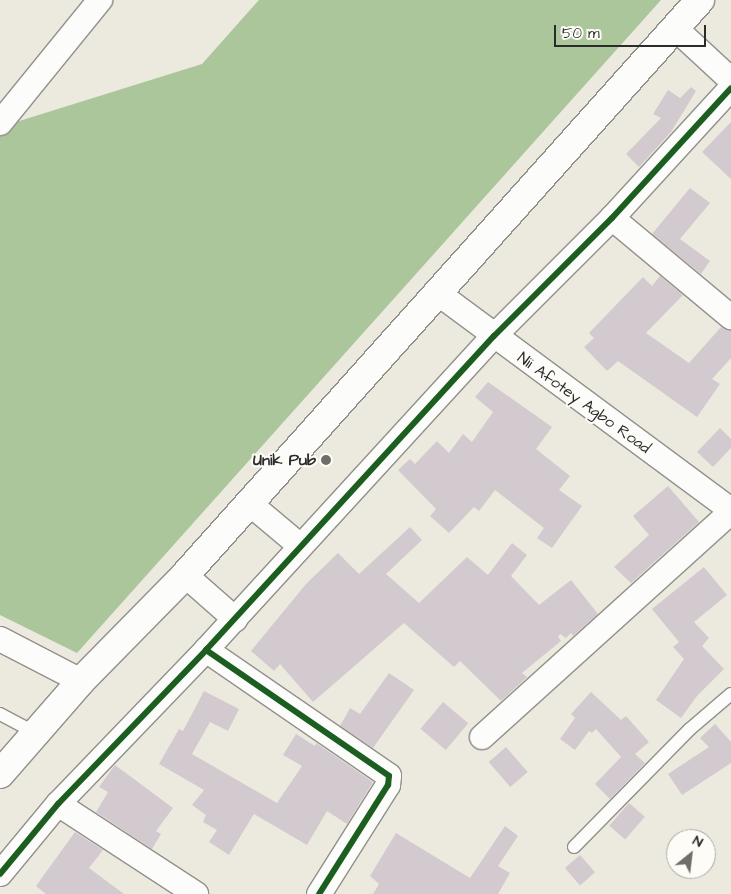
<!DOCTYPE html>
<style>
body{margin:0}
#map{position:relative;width:731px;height:894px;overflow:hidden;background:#eceadf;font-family:"Architects Daughter",sans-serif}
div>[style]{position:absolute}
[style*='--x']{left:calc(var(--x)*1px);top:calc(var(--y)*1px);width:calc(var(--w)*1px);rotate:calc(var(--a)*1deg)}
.forest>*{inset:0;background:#acc69b}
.building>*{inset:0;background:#d2cace;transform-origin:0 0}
.roads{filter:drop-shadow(1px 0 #92908b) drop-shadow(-1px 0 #92908b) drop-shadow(0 1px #92908b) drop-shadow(0 -1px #92908b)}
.lane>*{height:12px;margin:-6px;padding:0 6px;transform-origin:6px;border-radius:6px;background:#fcfcfa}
.street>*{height:24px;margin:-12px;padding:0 12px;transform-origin:12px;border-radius:12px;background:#fcfcfa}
.highway>*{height:28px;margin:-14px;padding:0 14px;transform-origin:14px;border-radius:14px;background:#fcfcfa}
.cycleway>*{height:6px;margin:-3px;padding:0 3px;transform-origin:3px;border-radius:3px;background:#1b5e20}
.dots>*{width:14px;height:14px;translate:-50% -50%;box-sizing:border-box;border:2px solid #fdfcf7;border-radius:50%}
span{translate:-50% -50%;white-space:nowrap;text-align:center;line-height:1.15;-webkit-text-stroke:4px #fdfcf7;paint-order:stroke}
.street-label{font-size:16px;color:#2b2b2b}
.poi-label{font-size:16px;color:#2b2b2b;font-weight:700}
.right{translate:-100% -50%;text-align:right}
.north{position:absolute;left:666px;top:829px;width:50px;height:50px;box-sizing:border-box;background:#fdfcf7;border:1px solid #a9a8a5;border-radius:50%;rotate:29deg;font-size:14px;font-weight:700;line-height:20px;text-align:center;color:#2b2b2b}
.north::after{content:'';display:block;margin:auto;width:18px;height:22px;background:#6f6e6a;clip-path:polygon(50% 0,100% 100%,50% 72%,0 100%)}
.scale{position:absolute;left:554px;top:25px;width:152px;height:22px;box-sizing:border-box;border:2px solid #2b2b2b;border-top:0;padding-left:6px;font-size:15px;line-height:18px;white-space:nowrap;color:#2b2b2b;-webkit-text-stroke:4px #fdfcf7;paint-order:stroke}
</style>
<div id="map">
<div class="forest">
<div style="clip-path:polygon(259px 0,661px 0,77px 653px,0 615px,0 127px,202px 64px)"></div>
</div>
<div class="building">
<div style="clip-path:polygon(691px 87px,696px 91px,671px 132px,639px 167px,626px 154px,661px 118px,653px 114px,668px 90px,680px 98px)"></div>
<div style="clip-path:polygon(731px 122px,731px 179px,702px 152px)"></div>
<div style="clip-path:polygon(690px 188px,710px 203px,680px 239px,710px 261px,701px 274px,652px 234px)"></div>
<div style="clip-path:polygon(660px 276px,683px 295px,646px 333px,689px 363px,721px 327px,731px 330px,731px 358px,712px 379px,720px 384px,697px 417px,618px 361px,607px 371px,584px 347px,594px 338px,589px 333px,643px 277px,652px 286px)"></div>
<div style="clip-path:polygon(488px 382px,552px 427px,536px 449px,570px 476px,559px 490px,582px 506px,552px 548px,537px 538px,544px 528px,495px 490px,479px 511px,474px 507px,449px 533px,430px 516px,436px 509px,398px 470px,410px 459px,415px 464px,437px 441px,449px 453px,463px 434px,472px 442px,493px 412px,475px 397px)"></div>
<div style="clip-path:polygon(720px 428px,731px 439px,731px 448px,713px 467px,697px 452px)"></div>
<div style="clip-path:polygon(668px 486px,699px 522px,631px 583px,614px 567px,649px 535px,633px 516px)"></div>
<div style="clip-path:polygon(410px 527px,422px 540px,386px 574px,419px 603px,467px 557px,488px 575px,512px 543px,527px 555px,511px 576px,539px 605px,571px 580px,598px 614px,573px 636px,571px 633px,566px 638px,560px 634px,558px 637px,561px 641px,522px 673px,527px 677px,501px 701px,460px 661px,454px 667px,404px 623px,313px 702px,280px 664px,274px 671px,251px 651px,306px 584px,338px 553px,359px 574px)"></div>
<div style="clip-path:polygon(704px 567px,727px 595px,694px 622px,709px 638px,702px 646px,724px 669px,697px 696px,681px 718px,656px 700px,684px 659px,673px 647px,679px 642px,652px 609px)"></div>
<div style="clip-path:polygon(389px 673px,414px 690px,373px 748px,340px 726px,350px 708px,360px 714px)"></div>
<div style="clip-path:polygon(204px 691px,239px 709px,228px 731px,210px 722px,192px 754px,277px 803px,302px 766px,283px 755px,296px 734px,315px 746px,316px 743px,373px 782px,347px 824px,327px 811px,307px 845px,254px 814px,229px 855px,209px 842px,217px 830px,203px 822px,206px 815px,192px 805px,204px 790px,159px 764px,179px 729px,183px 731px)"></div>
<div style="clip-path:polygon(591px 692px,621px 720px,626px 716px,649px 742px,635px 754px,645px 763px,610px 799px,595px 784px,621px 757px,596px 729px,592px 733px,589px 731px,575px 750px,560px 739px,575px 718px,571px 714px)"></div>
<div style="left:443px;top:702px;width:33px;height:35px;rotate:40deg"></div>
<div style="clip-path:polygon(715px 724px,731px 742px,731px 763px,682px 795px,668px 774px,709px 747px,700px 738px)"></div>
<div style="left:506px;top:747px;width:33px;height:23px;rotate:49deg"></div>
<div style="clip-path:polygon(115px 765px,173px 808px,156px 831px,161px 834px,152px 849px,96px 812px,108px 792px,99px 787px)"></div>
<div style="left:629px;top:803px;width:21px;height:30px;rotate:41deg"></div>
<div style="clip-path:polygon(505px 826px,518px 836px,498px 866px,510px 873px,498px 894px,373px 894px,379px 884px,370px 876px,396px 833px,470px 878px)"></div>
<div style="clip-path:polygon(75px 832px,103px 850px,89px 868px,124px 894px,46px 894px,36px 886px)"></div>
<div style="left:580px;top:855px;width:23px;height:20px;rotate:49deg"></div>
</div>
<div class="roads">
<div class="lane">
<div style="--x:0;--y:714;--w:40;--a:28"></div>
<div style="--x:574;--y:847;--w:165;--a:-45.5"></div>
<div style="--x:690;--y:729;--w:54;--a:-40.5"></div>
</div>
<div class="street">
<div style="--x:676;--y:29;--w:75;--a:42.8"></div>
<div style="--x:0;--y:123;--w:159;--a:-50.9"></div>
<div style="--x:612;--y:218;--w:155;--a:39.8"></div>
<div style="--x:439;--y:294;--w:363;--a:36.5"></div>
<div style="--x:249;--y:503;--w:65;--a:40"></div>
<div style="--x:185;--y:575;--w:67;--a:41.3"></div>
<div style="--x:0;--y:639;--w:91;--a:27.4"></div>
<div style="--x:206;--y:650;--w:426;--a:-47.5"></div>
<div style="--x:494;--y:336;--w:167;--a:-45"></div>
<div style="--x:612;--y:218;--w:176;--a:-47.5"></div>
<div style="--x:482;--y:737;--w:336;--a:-42.1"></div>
<div style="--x:58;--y:804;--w:165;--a:33.1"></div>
<div style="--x:0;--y:874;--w:91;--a:-50.4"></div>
<div style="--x:58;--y:804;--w:214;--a:-46.1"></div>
<div style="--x:206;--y:650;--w:222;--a:34.5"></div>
<div style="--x:389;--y:776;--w:9;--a:96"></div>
<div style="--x:388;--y:785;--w:129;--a:122.3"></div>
</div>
<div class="highway">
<div style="--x:0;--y:774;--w:123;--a:-48.9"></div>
<div style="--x:81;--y:681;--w:148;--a:-45.5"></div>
<div style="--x:185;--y:575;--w:772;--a:-48.15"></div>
</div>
</div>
<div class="cycleway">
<div style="--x:206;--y:650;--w:426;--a:-47.5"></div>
<div style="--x:494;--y:336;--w:167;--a:-45"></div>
<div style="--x:612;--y:218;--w:176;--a:-47.5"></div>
<div style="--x:0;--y:874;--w:91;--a:-50.4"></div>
<div style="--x:58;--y:804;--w:214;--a:-46.1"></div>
<div style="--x:206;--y:650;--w:222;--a:34.5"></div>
<div style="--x:389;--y:776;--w:9;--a:96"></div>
<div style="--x:388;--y:785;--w:129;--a:122.3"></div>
</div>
<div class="dots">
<div style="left:326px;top:460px;background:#6f6e6a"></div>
</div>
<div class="street-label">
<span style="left:584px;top:403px;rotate:36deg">Nii Afotey Agbo Road</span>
</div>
<div class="poi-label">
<span class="right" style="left:316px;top:460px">Unik Pub</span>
</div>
<div class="north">N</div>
<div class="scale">50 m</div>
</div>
